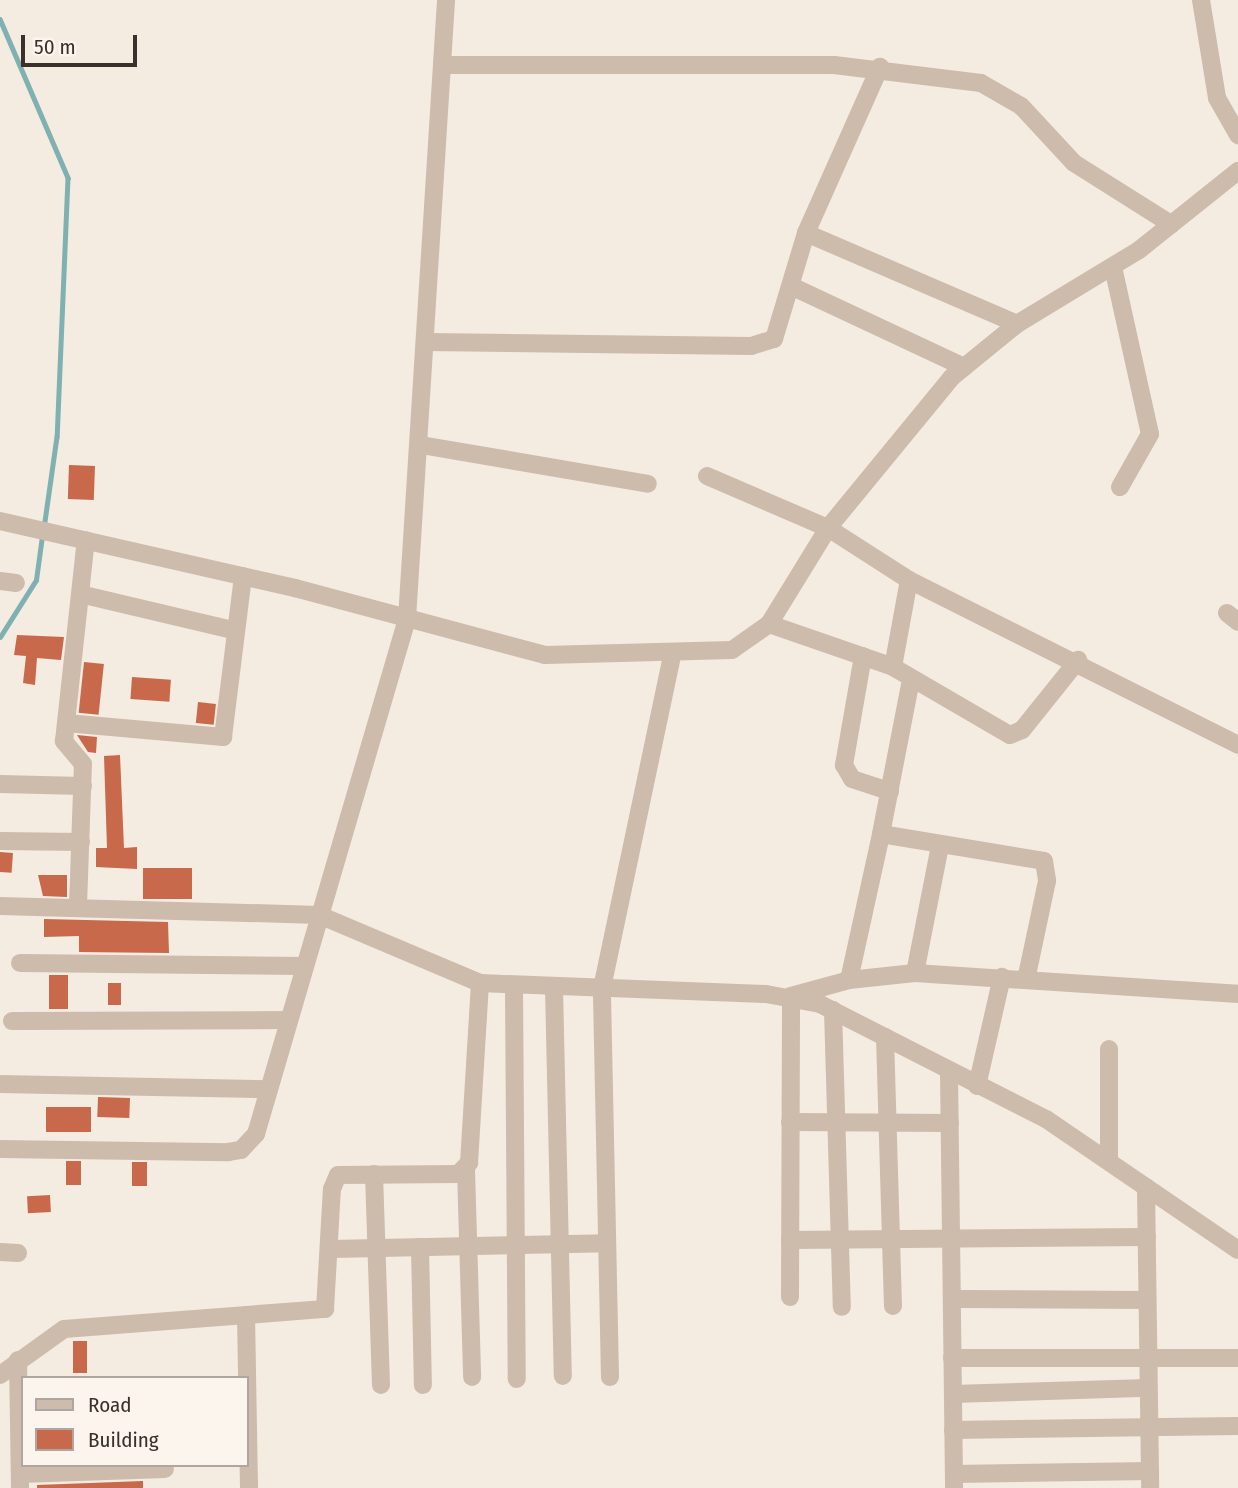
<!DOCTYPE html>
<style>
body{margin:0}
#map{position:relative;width:1238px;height:1488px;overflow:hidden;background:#f4ebe1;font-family:"Fira Sans Condensed",sans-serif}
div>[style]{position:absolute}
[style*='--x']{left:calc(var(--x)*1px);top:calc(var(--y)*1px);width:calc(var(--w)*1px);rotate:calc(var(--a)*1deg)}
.stream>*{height:4.5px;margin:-2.25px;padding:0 2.25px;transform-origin:2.25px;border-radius:2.25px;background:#7fb0b2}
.building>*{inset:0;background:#c8694b;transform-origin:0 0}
.minor>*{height:18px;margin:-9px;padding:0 9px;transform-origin:9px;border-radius:9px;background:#cdbbac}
span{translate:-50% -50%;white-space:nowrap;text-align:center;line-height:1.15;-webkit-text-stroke:7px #fbf5ee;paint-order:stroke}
.legend{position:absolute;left:21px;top:1376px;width:228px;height:91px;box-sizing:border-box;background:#fbf5ee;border:2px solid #aea6a0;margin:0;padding:9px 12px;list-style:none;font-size:21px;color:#3b302b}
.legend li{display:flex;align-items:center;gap:14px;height:35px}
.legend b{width:35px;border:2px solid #aea6a0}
.scale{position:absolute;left:21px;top:35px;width:116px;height:32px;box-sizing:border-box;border:4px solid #3b302b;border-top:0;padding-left:9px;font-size:21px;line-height:24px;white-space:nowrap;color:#3b302b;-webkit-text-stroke:5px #fbf5ee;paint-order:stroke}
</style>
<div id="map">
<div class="stream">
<div style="--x:0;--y:19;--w:173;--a:66.8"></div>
<div style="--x:68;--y:178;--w:259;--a:92.4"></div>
<div style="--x:57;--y:437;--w:92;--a:98.1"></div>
<div style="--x:0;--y:637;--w:67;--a:-57.7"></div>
<div style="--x:36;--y:580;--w:44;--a:-82.2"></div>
</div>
<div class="building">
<div style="left:69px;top:465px;width:26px;height:34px;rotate:2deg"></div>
<div style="clip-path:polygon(17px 635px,64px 637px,61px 660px,37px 658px,35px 685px,23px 683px,26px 656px,14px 655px)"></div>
<div style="left:84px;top:662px;width:20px;height:51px;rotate:6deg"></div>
<div style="left:132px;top:677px;width:39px;height:22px;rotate:4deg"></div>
<div style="left:198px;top:702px;width:18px;height:21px;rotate:6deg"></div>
<div style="clip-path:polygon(77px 735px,97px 737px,96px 753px,88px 752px)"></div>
<div style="clip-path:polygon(120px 755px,124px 848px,137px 847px,137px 869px,96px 867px,96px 848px,107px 848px,104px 756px)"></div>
<div style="left:0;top:852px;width:13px;height:20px;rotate:4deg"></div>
<div style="left:143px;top:868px;width:49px;height:31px"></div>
<div style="clip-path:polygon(38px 875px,67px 875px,67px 897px,43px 896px)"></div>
<div style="clip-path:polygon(44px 919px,168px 922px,169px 953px,79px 952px,79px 936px,44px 937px)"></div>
<div style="left:49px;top:975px;width:19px;height:34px"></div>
<div style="left:108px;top:983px;width:13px;height:22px"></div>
<div style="left:98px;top:1097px;width:32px;height:20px;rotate:2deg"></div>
<div style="left:91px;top:1107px;width:25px;height:45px;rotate:90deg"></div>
<div style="left:66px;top:1161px;width:15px;height:24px"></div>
<div style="left:132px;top:1162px;width:15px;height:24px"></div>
<div style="left:50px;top:1195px;width:17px;height:23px;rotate:87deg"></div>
<div style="left:73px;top:1341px;width:14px;height:32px"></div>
<div style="clip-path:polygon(143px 1481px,143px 1488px,37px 1488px,37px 1485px)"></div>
</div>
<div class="minor">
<div style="--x:1201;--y:0;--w:99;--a:80.7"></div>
<div style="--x:1217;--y:98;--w:43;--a:60.4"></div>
<div style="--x:444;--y:65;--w:390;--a:0"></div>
<div style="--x:834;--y:65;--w:148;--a:7"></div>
<div style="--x:981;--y:83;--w:46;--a:29.9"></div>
<div style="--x:1021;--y:106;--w:78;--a:47.1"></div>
<div style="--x:1074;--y:163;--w:115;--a:32.2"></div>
<div style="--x:806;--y:233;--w:230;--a:23.3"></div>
<div style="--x:1113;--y:267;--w:171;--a:77.5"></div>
<div style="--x:1150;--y:434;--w:61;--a:119.5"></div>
<div style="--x:791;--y:286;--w:191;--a:25.1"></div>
<div style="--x:427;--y:342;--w:324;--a:0.7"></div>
<div style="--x:751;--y:346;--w:24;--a:-17"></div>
<div style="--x:774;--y:339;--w:111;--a:-73.2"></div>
<div style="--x:806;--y:233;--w:182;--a:-66"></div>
<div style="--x:421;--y:445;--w:230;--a:9.7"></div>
<div style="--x:707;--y:476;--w:132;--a:23.3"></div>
<div style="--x:828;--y:528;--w:96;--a:32.7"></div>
<div style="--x:909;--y:580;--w:368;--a:26.6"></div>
<div style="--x:0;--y:521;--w:303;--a:12.8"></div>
<div style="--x:295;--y:588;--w:259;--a:15"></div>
<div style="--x:545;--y:655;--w:187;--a:-1.5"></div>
<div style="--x:732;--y:650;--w:45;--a:-35.1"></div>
<div style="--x:769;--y:624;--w:113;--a:-58.4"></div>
<div style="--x:828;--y:528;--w:195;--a:-50.6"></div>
<div style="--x:952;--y:377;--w:84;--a:-39.2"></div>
<div style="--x:1017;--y:324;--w:143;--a:-31.2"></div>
<div style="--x:1139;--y:250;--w:127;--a:-38.6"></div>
<div style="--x:0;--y:581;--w:16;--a:7"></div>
<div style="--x:80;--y:594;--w:160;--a:13.3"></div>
<div style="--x:1227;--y:613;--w:14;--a:39"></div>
<div style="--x:769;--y:624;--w:131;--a:19.1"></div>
<div style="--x:893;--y:667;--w:135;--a:30.2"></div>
<div style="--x:1010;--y:735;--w:13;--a:-23"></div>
<div style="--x:1022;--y:730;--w:90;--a:-51.3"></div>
<div style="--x:863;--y:656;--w:111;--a:99.9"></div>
<div style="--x:844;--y:765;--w:16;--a:60"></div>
<div style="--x:852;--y:779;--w:40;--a:18"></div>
<div style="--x:893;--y:667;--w:88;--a:-79.6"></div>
<div style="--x:66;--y:723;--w:158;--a:5.1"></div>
<div style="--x:223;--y:737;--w:162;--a:-82.9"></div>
<div style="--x:0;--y:784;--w:83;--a:1.4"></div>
<div style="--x:881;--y:834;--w:158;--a:-79"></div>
<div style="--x:0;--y:841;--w:81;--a:0.7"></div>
<div style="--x:0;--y:906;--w:319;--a:1.6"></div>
<div style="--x:319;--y:915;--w:175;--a:22.9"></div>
<div style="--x:480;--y:983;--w:286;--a:2.2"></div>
<div style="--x:766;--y:994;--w:55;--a:10.5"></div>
<div style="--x:820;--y:1004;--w:254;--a:27"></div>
<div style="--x:1046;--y:1119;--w:232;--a:34.3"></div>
<div style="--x:78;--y:906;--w:142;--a:-88"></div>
<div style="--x:83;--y:764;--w:30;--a:-130"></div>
<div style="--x:64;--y:741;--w:202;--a:-83.8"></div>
<div style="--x:20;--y:963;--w:284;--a:0.6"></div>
<div style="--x:915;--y:973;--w:129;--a:-78.9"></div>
<div style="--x:849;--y:980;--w:149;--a:-77.6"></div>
<div style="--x:881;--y:834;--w:165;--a:9.4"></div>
<div style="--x:1044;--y:861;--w:20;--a:81"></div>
<div style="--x:1047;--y:881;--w:101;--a:102"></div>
<div style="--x:514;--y:987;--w:392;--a:89.6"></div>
<div style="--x:554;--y:988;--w:388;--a:88.7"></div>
<div style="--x:833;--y:1010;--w:297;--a:88.3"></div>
<div style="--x:12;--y:1021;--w:277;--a:-0.2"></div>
<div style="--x:885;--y:1037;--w:269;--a:88.3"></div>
<div style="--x:949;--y:1072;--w:416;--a:89.3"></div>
<div style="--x:0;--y:1084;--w:269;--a:1.1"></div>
<div style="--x:977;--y:1086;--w:112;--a:-77.1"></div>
<div style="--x:790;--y:1122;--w:160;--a:0.4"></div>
<div style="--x:0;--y:1149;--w:228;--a:0.8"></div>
<div style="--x:228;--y:1152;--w:13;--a:-9"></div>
<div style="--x:241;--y:1150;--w:22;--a:-47"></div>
<div style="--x:256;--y:1134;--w:537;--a:-73.66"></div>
<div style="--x:407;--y:619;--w:620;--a:-86.39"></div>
<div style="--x:1109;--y:1161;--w:112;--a:-90"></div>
<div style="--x:466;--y:1170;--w:207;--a:88.3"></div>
<div style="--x:374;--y:1174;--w:211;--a:88.1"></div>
<div style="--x:1146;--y:1187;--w:301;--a:89.2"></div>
<div style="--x:790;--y:1240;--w:357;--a:-0.5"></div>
<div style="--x:420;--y:1247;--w:138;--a:88.8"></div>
<div style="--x:332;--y:1249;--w:275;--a:-1.2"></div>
<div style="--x:0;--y:1252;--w:18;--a:3"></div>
<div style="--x:790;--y:1297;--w:301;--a:-89.8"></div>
<div style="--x:791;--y:996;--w:60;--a:-15.4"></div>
<div style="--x:849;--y:980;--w:66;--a:-6.1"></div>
<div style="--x:915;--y:973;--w:324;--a:3.7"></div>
<div style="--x:952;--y:1299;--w:195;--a:0.3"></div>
<div style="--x:246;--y:1315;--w:173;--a:89"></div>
<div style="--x:952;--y:1358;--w:286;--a:0"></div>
<div style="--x:18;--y:1360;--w:128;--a:89.1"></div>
<div style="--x:0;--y:1375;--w:79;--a:-35.7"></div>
<div style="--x:64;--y:1329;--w:262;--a:-4.4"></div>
<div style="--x:325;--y:1309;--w:120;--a:-86.7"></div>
<div style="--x:332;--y:1189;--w:15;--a:-67"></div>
<div style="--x:338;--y:1175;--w:120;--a:-0.5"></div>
<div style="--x:458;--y:1174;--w:16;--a:-45"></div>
<div style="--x:469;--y:1163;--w:180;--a:-86.5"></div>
<div style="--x:610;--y:1377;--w:389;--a:-91.2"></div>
<div style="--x:602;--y:988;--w:339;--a:-78.1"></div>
<div style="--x:953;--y:1394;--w:195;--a:-1.8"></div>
<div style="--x:953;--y:1430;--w:285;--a:-0.8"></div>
<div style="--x:20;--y:1474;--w:145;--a:-2"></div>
<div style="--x:954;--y:1474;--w:196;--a:-0.9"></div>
</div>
<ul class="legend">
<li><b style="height:9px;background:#cdbbac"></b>Road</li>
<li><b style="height:19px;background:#c8694b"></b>Building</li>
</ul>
<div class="scale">50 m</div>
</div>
